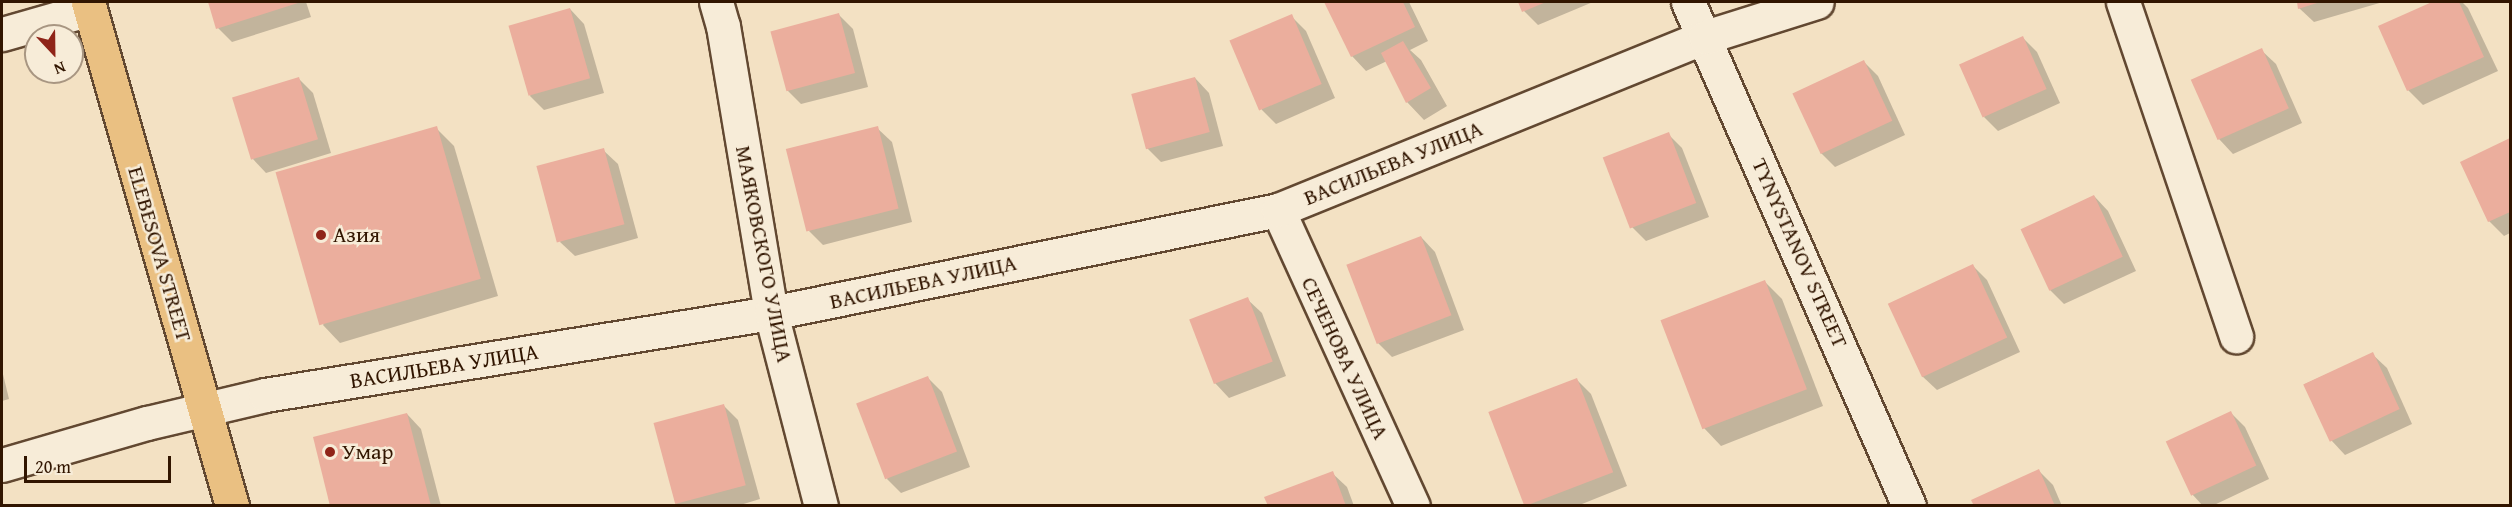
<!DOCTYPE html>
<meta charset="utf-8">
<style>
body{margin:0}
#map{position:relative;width:2512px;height:507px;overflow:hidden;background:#f3e1c3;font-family:"Gentium Book Plus",serif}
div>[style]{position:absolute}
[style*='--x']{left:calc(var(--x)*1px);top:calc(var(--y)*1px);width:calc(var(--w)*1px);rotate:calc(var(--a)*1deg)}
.shadow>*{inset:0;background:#0003}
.building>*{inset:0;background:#ebae9d;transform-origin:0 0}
.roads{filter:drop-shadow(2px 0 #624831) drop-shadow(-2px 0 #624831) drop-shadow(0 2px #624831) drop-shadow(0 -2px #624831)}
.minor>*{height:33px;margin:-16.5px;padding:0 16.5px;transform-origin:16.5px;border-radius:16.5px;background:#f7ecd8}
.primary>*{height:33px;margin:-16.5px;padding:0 16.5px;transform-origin:16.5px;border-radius:16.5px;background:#eac082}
.dots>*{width:16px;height:16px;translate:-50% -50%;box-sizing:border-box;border:3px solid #f7ecd8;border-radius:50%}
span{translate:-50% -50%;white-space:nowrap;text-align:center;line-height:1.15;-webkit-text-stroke:5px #f7ecd8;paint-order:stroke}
.street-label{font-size:22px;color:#311500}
.poi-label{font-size:22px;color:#311500}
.left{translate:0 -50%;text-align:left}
.frame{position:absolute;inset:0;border:3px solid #311500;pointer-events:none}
.north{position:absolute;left:24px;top:24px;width:60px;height:60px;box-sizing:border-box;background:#f7ecd8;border:2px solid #a89682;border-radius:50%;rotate:158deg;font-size:16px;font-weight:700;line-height:24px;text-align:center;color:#311500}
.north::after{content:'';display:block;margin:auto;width:21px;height:27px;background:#8f2418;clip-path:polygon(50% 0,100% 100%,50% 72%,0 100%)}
.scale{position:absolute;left:24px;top:456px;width:147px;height:27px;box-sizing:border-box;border:3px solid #311500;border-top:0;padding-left:8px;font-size:18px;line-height:21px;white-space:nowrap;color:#311500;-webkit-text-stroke:4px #f7ecd8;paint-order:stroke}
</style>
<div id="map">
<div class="shadow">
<div style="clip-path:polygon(210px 2px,306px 2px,311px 17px,232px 42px,218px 28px)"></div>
<div style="clip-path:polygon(1326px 2px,1409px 2px,1428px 41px,1410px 50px,1421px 60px,1447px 106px,1424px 120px,1407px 102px,1387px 61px,1366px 71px,1352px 56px)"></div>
<div style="clip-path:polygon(1520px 2px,1593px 2px,1538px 25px,1524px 11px)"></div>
<div style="clip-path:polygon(2299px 2px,2383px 2px,2314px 22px,2299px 8px)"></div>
<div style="clip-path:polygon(2436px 2px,2462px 2px,2468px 8px,2498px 71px,2423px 105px,2408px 90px,2380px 27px)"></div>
<div style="clip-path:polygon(570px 9px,584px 24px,604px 93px,544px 110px,530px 96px)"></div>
<div style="clip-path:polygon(839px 15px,853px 29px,868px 87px,801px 104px,787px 90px)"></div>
<div style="clip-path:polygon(1291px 16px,1306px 31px,1335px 98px,1276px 124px,1262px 110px,1232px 42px)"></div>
<div style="clip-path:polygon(2023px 38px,2037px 52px,2060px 103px,1998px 131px,1984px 117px)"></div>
<div style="clip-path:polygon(2261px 50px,2276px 64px,2302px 123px,2233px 154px,2219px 139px)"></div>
<div style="clip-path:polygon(1863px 61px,1878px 76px,1905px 135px,1835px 167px,1821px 153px)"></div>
<div style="clip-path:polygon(298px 78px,313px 93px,331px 153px,266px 173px,252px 158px)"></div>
<div style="clip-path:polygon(1195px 78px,1209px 93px,1223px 146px,1161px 162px,1146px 147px)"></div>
<div style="clip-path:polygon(436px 128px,454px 146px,498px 296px,340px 343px,323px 325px)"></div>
<div style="clip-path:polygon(877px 128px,892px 142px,912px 222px,823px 245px,809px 231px)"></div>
<div style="clip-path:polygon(1668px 134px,1682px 148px,1709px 217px,1646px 241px,1631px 226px)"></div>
<div style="clip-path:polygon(2510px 140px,2510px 233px,2504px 236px,2489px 221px,2462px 162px)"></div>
<div style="clip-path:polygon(603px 150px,618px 164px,638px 238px,575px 256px,560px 242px)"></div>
<div style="clip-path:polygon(2094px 196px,2108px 211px,2136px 271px,2064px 304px,2050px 290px)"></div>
<div style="clip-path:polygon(1421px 237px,1435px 252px,1464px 330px,1392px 357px,1378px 343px)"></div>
<div style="clip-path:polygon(1973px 266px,1987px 280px,2020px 352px,1937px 390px,1922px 376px)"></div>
<div style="clip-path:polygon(1765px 282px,1782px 299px,1823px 406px,1721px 446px,1704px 428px)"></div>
<div style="clip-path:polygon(1247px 299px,1262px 313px,1286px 376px,1229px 398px,1215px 383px)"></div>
<div style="clip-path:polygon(2372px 354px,2387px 368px,2412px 424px,2345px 455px,2331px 440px,2305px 384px)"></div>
<div style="clip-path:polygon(2px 370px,9px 399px,2px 401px)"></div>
<div style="clip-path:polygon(927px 377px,942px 392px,970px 467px,901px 493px,887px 479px)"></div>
<div style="clip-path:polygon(1577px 380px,1591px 394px,1627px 486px,1577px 506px,1526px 506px,1490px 413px)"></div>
<div style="clip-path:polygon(724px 406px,738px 420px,760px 499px,737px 506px,678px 506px,676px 504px)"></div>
<div style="clip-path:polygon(2231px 413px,2245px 427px,2269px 479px,2212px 506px,2203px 506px,2192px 494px)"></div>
<div style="clip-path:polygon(407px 414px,421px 429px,441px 506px,332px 506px)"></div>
<div style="clip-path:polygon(2039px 471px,2053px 485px,2062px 506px,1975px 506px)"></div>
<div style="clip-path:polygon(1332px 473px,1347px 487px,1354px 506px,1269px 506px)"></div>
</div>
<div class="building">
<div style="clip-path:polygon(208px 2px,301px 2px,216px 29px)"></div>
<div style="clip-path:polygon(1324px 2px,1403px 2px,1415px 27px,1351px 57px)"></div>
<div style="clip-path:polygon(1518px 2px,1546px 2px,1522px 12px)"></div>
<div style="clip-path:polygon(2297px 2px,2320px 2px,2298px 9px)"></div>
<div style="clip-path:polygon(2432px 2px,2459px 2px,2484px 57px,2407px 91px,2378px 26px)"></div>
<div style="left:570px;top:8px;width:73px;height:64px;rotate:74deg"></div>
<div style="left:839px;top:13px;width:62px;height:71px;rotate:75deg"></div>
<div style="left:1292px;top:14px;width:76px;height:68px;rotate:67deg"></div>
<div style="left:2023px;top:36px;width:58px;height:70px;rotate:66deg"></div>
<div style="clip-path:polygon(1403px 41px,1431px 88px,1406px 103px,1381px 53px)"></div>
<div style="left:2262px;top:48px;width:66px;height:78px;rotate:66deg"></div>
<div style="left:1864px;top:60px;width:67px;height:79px;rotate:65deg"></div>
<div style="left:299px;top:77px;width:65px;height:70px;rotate:73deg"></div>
<div style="left:1195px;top:77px;width:57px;height:66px;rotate:75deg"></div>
<div style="left:437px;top:126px;width:159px;height:168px;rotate:74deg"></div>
<div style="left:878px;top:126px;width:85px;height:95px;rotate:76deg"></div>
<div style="left:1669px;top:132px;width:76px;height:71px;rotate:69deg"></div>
<div style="clip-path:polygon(2510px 138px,2510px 212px,2488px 222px,2460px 162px)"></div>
<div style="left:604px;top:148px;width:79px;height:70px;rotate:75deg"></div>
<div style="left:2094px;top:195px;width:68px;height:81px;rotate:65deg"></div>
<div style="left:1421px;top:236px;width:85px;height:80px;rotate:69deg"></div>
<div style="left:1973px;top:264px;width:81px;height:94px;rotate:65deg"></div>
<div style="left:1765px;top:280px;width:117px;height:112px;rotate:69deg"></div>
<div style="left:1248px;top:297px;width:69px;height:63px;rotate:69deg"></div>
<div style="left:2373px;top:352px;width:63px;height:77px;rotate:65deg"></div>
<div style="left:928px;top:376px;width:81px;height:77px;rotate:69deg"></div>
<div style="left:1577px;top:378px;width:101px;height:95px;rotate:69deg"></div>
<div style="left:724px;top:404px;width:84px;height:73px;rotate:75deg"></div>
<div style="left:2231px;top:411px;width:60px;height:72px;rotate:65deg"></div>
<div style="clip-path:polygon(407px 413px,431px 506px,330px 506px,313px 437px)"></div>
<div style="clip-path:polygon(2039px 469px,2055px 506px,1974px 506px,1971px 500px)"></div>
<div style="clip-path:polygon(1333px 471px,1346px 506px,1268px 506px,1264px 497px)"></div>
</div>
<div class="roads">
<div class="minor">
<div style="--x:716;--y:2;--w:25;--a:74"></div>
<div style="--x:723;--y:26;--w:291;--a:80.5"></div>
<div style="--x:771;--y:313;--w:199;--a:75.5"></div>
<div style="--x:1688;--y:2;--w:550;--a:66.32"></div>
<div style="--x:2123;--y:2;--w:353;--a:71.3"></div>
<div style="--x:2;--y:34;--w:91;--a:-15.9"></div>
<div style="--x:1278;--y:210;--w:325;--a:65.5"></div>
<div style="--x:2;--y:465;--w:151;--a:-16.2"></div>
<div style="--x:147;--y:423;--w:121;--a:-13.3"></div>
<div style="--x:265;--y:395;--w:513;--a:-9.21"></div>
<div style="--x:771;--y:313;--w:517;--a:-11.48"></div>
<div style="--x:1278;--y:210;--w:461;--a:-22.1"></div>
<div style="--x:1705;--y:37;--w:117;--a:-17.4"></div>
</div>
<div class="primary">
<div style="--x:88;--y:2;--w:524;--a:74.05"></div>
</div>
</div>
<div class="dots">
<div style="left:321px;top:235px;background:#8f2418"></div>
<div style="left:330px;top:452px;background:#8f2418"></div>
</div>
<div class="street-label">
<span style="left:1393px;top:163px;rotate:-22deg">ВАСИЛЬЕВА УЛИЦА</span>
<span style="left:1800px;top:253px;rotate:66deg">TYNYSTANOV STREET</span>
<span style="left:160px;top:254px;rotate:74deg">ELEBESOVA STREET</span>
<span style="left:764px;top:254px;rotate:79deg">МАЯКОВСКОГО УЛИЦА</span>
<span style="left:923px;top:282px;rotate:-12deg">ВАСИЛЬЕВА УЛИЦА</span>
<span style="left:1345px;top:358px;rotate:65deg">СЕЧЕНОВА УЛИЦА</span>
<span style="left:444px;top:366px;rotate:-9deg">ВАСИЛЬЕВА УЛИЦА</span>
</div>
<div class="poi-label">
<span class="left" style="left:333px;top:235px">Азия</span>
<span class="left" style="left:342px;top:452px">Умар</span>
</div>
<div class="frame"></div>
<div class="north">N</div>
<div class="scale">20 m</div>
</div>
